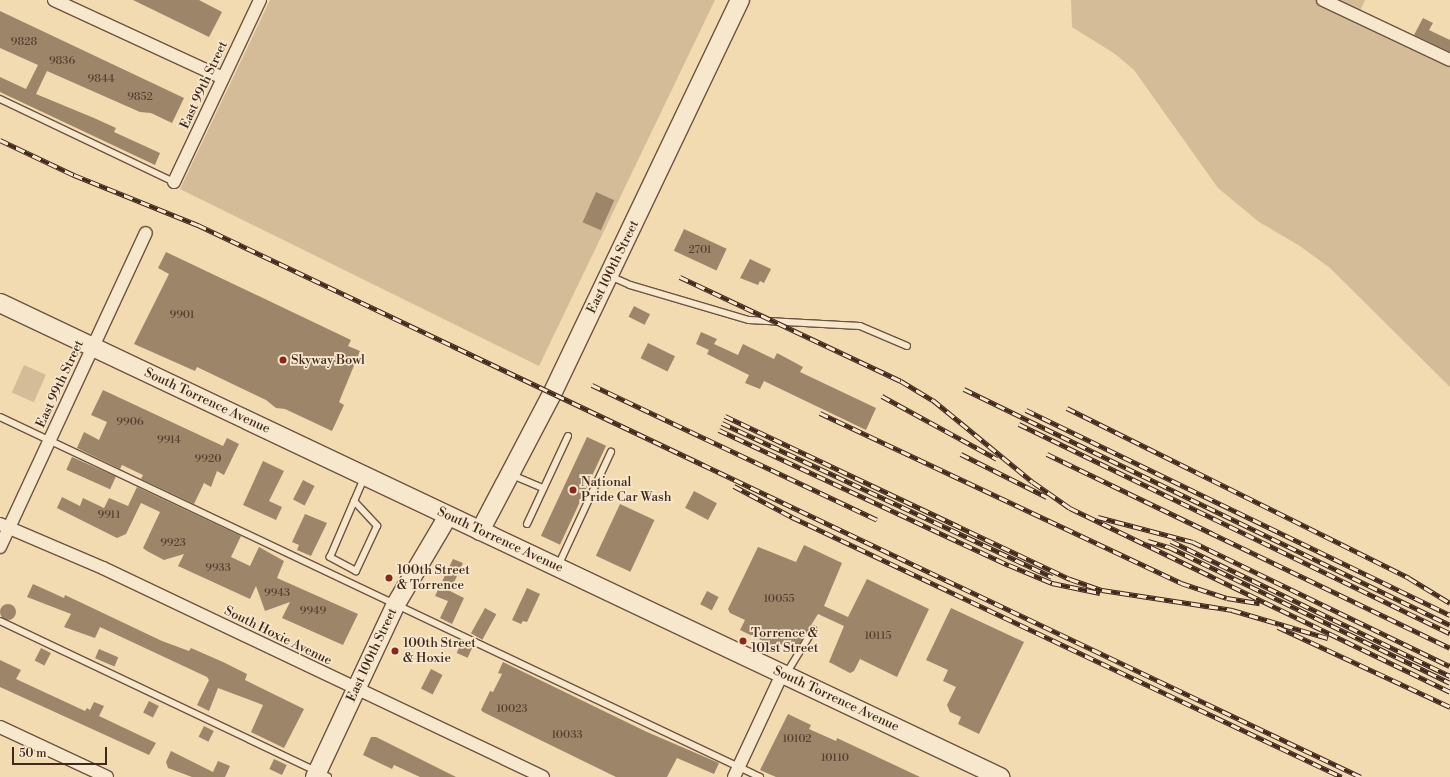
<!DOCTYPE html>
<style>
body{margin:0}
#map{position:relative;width:1450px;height:777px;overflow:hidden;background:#f2dab1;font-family:"Libre Bodoni",serif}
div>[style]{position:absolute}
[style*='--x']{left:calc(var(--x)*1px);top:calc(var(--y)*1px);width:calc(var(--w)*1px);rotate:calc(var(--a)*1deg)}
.green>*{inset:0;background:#d4bc98;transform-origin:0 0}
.building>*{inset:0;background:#9d856a;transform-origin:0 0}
.round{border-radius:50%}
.roads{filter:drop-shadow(1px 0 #6c5442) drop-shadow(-1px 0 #6c5442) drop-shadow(0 1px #6c5442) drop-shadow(0 -1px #6c5442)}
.service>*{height:6px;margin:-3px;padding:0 3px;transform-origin:3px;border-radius:3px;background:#f7e7cc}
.minor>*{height:12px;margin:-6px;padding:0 6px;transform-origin:6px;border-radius:6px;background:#f7e7cc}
.secondary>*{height:18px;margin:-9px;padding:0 9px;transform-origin:9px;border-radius:9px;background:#f7e7cc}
.rail>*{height:4.5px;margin-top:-2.25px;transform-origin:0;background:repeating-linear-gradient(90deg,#f7e7cc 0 9px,#40281d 0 18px);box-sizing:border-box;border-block:1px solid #40281d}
.dots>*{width:11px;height:11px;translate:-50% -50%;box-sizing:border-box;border:2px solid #f7e7cc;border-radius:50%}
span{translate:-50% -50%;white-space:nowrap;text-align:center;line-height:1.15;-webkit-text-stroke:3.5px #f7e7cc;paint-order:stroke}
.number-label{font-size:11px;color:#573f30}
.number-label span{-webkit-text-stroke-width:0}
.street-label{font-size:13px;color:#40281d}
.poi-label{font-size:13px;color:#40281d}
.left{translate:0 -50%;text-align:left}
.scale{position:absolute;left:12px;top:747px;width:95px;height:18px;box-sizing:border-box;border:2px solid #40281d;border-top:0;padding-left:5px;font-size:12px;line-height:14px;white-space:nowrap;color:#40281d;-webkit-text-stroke:3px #f7e7cc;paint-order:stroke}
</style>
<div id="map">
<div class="green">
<div style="clip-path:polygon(270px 0,715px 0,539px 366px,180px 189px)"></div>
<div style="clip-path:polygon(1071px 0,1365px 0,1356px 20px,1450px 65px,1450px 387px,1330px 268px,1300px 246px,1259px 222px,1218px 188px,1134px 70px,1115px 54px,1072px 27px)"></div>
<div style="left:24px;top:365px;width:24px;height:30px;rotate:24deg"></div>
</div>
<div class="building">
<div style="clip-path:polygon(133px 0,199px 0,222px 12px,209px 37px)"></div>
<div style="clip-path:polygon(0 11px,184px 98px,172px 123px,151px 113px,140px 112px,47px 71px,36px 94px,94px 118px,116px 128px,114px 132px,160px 153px,155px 165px,0 92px,0 77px,26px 89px,38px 65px,0 48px)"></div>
<div style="clip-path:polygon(1423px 18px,1433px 23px,1429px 30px,1450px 40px,1450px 52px,1414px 35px)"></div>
<div style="left:596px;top:192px;width:20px;height:33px;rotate:24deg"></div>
<div style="left:684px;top:229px;width:47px;height:24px;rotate:25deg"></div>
<div style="clip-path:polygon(166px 252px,351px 340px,348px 346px,360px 351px,339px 402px,344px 405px,332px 431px,285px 409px,276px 408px,266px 400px,197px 367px,195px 371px,134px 344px,169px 274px,158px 268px)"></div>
<div style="clip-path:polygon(750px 259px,771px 269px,764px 283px,760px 281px,758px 285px,740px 278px)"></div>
<div style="left:634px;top:306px;width:18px;height:12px;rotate:27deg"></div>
<div style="clip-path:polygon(701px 332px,717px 339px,714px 344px,738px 355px,743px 344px,774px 359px,777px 353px,803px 367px,800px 372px,876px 408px,866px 430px,764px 381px,760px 389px,745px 383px,749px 375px,707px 354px,709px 350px,696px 344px)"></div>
<div style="left:648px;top:343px;width:30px;height:17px;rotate:26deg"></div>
<div style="clip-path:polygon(103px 390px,223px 446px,227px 438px,239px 444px,224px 475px,217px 471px,211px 487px,204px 483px,194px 504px,141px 479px,143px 475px,122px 465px,120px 469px,77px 448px,84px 432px,99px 440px,107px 422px,91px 415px)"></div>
<div style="left:587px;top:437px;width:21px;height:109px;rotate:25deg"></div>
<div style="left:72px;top:457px;width:48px;height:14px;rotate:24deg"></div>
<div style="clip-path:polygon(263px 461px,284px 471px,269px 501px,282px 507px,276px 520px,243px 505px)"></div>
<div style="left:303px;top:480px;width:13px;height:22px;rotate:27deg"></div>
<div style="clip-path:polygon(137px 487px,241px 536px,231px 557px,250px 566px,259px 547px,284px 561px,277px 578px,358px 614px,343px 645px,282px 618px,290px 602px,265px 611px,256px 586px,250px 599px,178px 566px,184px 554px,164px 560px,147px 551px,143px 548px,160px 512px,141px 503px,126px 534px,117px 538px,57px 508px,62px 497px,80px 506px,83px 498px,104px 508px,109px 498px,128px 506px)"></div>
<div style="left:694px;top:491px;width:26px;height:19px;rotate:28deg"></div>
<div style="left:620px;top:504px;width:38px;height:57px;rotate:25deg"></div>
<div style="clip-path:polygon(305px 514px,327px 523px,311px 556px,297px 550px,299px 545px,292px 542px)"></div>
<div style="clip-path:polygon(804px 545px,842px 563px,824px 606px,848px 617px,867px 579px,929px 609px,897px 677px,860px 659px,854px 671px,850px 673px,829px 662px,844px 626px,818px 614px,798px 646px,784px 640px,780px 649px,740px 630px,745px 620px,730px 613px,728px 609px,758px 547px,796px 562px)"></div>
<div style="clip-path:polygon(453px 559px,463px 563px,450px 591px,464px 598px,452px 624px,440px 618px,448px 601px,435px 596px)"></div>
<div style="clip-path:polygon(33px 584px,64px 598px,65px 595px,162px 641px,189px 651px,191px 648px,223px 662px,247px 674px,245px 680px,304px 709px,284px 748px,251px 732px,263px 705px,218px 688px,209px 711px,197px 705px,209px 680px,207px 677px,100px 627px,95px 638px,64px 627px,71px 614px,27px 597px)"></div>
<div style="clip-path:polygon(527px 588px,540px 594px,527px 622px,523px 621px,521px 624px,512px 620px)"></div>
<div style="left:707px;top:591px;width:13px;height:15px;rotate:27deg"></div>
<div class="round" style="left:0;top:604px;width:16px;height:16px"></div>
<div style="left:485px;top:608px;width:13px;height:29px;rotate:29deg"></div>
<div style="clip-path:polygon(951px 608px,1024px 642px,979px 734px,958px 724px,961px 717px,950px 712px,947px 705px,956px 687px,943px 681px,948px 670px,926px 660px)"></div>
<div style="left:462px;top:641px;width:12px;height:13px;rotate:24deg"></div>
<div style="left:41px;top:648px;width:11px;height:14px;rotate:27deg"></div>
<div style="left:99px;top:649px;width:21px;height:10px;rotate:23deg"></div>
<div style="clip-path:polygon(0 660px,21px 670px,16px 679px,85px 711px,87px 708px,90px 710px,94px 702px,104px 706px,99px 716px,156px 743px,149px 755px,0 687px)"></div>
<div style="clip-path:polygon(503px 662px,647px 732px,719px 763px,714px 774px,677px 758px,667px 777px,616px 777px,483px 712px,481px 710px,490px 691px,493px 692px,502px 674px,498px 673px)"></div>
<div style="left:431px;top:669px;width:13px;height:22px;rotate:27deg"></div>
<div style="left:149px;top:701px;width:11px;height:13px;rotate:27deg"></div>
<div style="clip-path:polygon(788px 714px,811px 725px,809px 729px,836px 741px,837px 738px,920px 777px,776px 777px,760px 770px)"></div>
<div style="left:204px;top:726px;width:11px;height:12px;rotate:27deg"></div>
<div style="clip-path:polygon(371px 737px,376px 737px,456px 777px,420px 777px,394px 765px,392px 769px,363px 755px)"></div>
<div style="clip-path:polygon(171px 751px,213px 772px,218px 761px,230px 766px,225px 777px,192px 777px,168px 768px,166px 762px)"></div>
<div style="left:274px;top:759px;width:14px;height:11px;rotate:25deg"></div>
</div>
<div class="roads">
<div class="service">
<div style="--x:0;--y:99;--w:193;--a:25.5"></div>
<div style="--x:610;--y:276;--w:22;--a:24"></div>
<div style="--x:630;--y:285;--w:124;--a:16.4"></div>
<div style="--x:749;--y:320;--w:111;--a:3.1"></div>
<div style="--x:860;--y:326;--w:51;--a:23.1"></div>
<div style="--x:0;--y:417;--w:841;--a:25.35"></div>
<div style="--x:512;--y:475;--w:34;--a:23"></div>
<div style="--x:354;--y:501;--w:34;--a:47"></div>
<div style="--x:377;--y:526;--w:50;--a:115"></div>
<div style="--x:356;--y:571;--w:30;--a:-152"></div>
<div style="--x:330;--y:557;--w:86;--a:-66.7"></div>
<div style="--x:527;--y:524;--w:97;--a:-65"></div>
<div style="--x:558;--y:566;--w:126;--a:-65.1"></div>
<div style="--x:0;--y:621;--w:363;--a:25.4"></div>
<div style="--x:786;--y:674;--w:52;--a:-58.5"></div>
</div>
<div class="minor">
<div style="--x:54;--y:0;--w:186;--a:24.8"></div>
<div style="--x:1323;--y:0;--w:140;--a:25.3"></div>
<div style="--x:174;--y:182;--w:201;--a:-64.7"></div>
<div style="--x:0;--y:524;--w:112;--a:23.1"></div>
<div style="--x:103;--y:568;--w:487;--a:25.4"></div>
<div style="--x:0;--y:547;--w:346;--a:-65.1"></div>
<div style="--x:0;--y:727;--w:118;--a:25"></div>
<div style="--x:734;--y:777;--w:114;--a:-65"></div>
</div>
<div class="secondary">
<div style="--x:0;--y:303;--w:1107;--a:25.36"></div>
<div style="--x:480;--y:531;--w:155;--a:-62.3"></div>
<div style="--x:552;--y:394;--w:437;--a:-64.5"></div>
<div style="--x:315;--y:777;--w:191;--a:-64.9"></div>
<div style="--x:396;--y:604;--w:102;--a:-59.4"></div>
</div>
</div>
<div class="rail">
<div style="--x:0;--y:140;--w:82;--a:25.3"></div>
<div style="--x:74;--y:175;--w:134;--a:22"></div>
<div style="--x:198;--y:225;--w:1287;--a:25.39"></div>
<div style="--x:680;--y:277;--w:244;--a:25.2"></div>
<div style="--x:901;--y:381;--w:37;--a:31"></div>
<div style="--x:933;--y:400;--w:129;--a:39.4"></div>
<div style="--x:1033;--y:482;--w:45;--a:35.1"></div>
<div style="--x:1070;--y:508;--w:422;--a:25.8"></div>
<div style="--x:592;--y:385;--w:315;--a:25.3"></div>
<div style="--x:964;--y:389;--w:540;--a:25.9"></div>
<div style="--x:882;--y:396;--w:131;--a:28.7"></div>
<div style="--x:1067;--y:408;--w:382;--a:26.4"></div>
<div style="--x:1409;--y:578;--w:48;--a:31.4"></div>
<div style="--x:1026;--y:410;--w:471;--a:25.8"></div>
<div style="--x:820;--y:413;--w:399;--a:25.2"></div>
<div style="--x:1181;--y:583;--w:48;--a:18.1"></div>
<div style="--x:1227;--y:598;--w:33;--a:9"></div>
<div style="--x:725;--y:416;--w:382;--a:25.3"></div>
<div style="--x:1070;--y:579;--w:34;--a:19"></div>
<div style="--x:1102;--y:590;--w:132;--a:8.7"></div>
<div style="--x:1232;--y:610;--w:100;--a:16.3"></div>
<div style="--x:722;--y:423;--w:364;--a:25"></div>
<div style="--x:1019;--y:424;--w:479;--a:25.9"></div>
<div style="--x:719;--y:430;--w:320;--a:25"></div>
<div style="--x:1009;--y:565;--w:47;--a:22.7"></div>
<div style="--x:1052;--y:583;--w:49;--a:11.8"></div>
<div style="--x:961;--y:454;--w:96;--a:26.6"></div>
<div style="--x:1047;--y:454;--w:447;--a:25.7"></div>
<div style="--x:734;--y:486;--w:66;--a:28.1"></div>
<div style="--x:792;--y:517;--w:608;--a:25.3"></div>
<div style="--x:1098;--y:517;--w:98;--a:14.7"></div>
<div style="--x:1193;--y:542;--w:285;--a:25.8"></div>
<div style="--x:1148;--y:541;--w:22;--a:16"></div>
<div style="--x:1169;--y:547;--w:312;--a:25.8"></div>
<div style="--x:1171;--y:541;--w:310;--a:25.8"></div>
<div style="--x:1278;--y:627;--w:190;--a:24.9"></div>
</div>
<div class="dots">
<div style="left:283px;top:360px;background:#8f2418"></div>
<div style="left:573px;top:490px;background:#8f2418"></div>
<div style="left:389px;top:578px;background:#8f2418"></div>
<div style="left:743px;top:641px;background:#8f2418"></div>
<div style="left:395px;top:651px;background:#8f2418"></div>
</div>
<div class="number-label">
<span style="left:24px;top:42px">9828</span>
<span style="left:62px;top:61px">9836</span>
<span style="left:101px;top:79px">9844</span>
<span style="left:140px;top:97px">9852</span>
<span style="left:700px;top:250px">2701</span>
<span style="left:182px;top:315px">9901</span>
<span style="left:130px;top:422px">9906</span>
<span style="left:169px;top:440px">9914</span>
<span style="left:208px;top:459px">9920</span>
<span style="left:109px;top:515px">9911</span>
<span style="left:173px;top:543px">9923</span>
<span style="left:218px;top:568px">9933</span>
<span style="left:277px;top:593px">9943</span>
<span style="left:779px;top:599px">10055</span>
<span style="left:313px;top:611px">9949</span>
<span style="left:878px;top:636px">10115</span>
<span style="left:512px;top:709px">10023</span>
<span style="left:567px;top:735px">10033</span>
<span style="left:797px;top:739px">10102</span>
<span style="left:835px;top:758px">10110</span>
</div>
<div class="street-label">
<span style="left:204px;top:85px;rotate:-65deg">East 99th Street</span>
<span style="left:613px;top:267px;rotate:-64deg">East 100th Street</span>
<span style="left:60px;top:384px;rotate:-65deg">East 99th Street</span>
<span style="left:207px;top:401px;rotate:25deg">South Torrence Avenue</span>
<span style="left:500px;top:540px;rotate:25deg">South Torrence Avenue</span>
<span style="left:278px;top:636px;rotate:26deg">South Hoxie Avenue</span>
<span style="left:372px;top:655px;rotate:-65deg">East 100th Street</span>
<span style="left:836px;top:699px;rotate:25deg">South Torrence Avenue</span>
</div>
<div class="poi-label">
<span class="left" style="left:291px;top:360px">Skyway Bowl</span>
<span class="left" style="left:581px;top:490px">National<br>Pride Car Wash</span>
<span class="left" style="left:397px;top:578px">100th Street<br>&amp; Torrence</span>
<span class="left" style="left:751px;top:641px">Torrence &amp;<br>101st Street</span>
<span class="left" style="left:403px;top:651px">100th Street<br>&amp; Hoxie</span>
</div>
<div class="scale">50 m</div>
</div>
